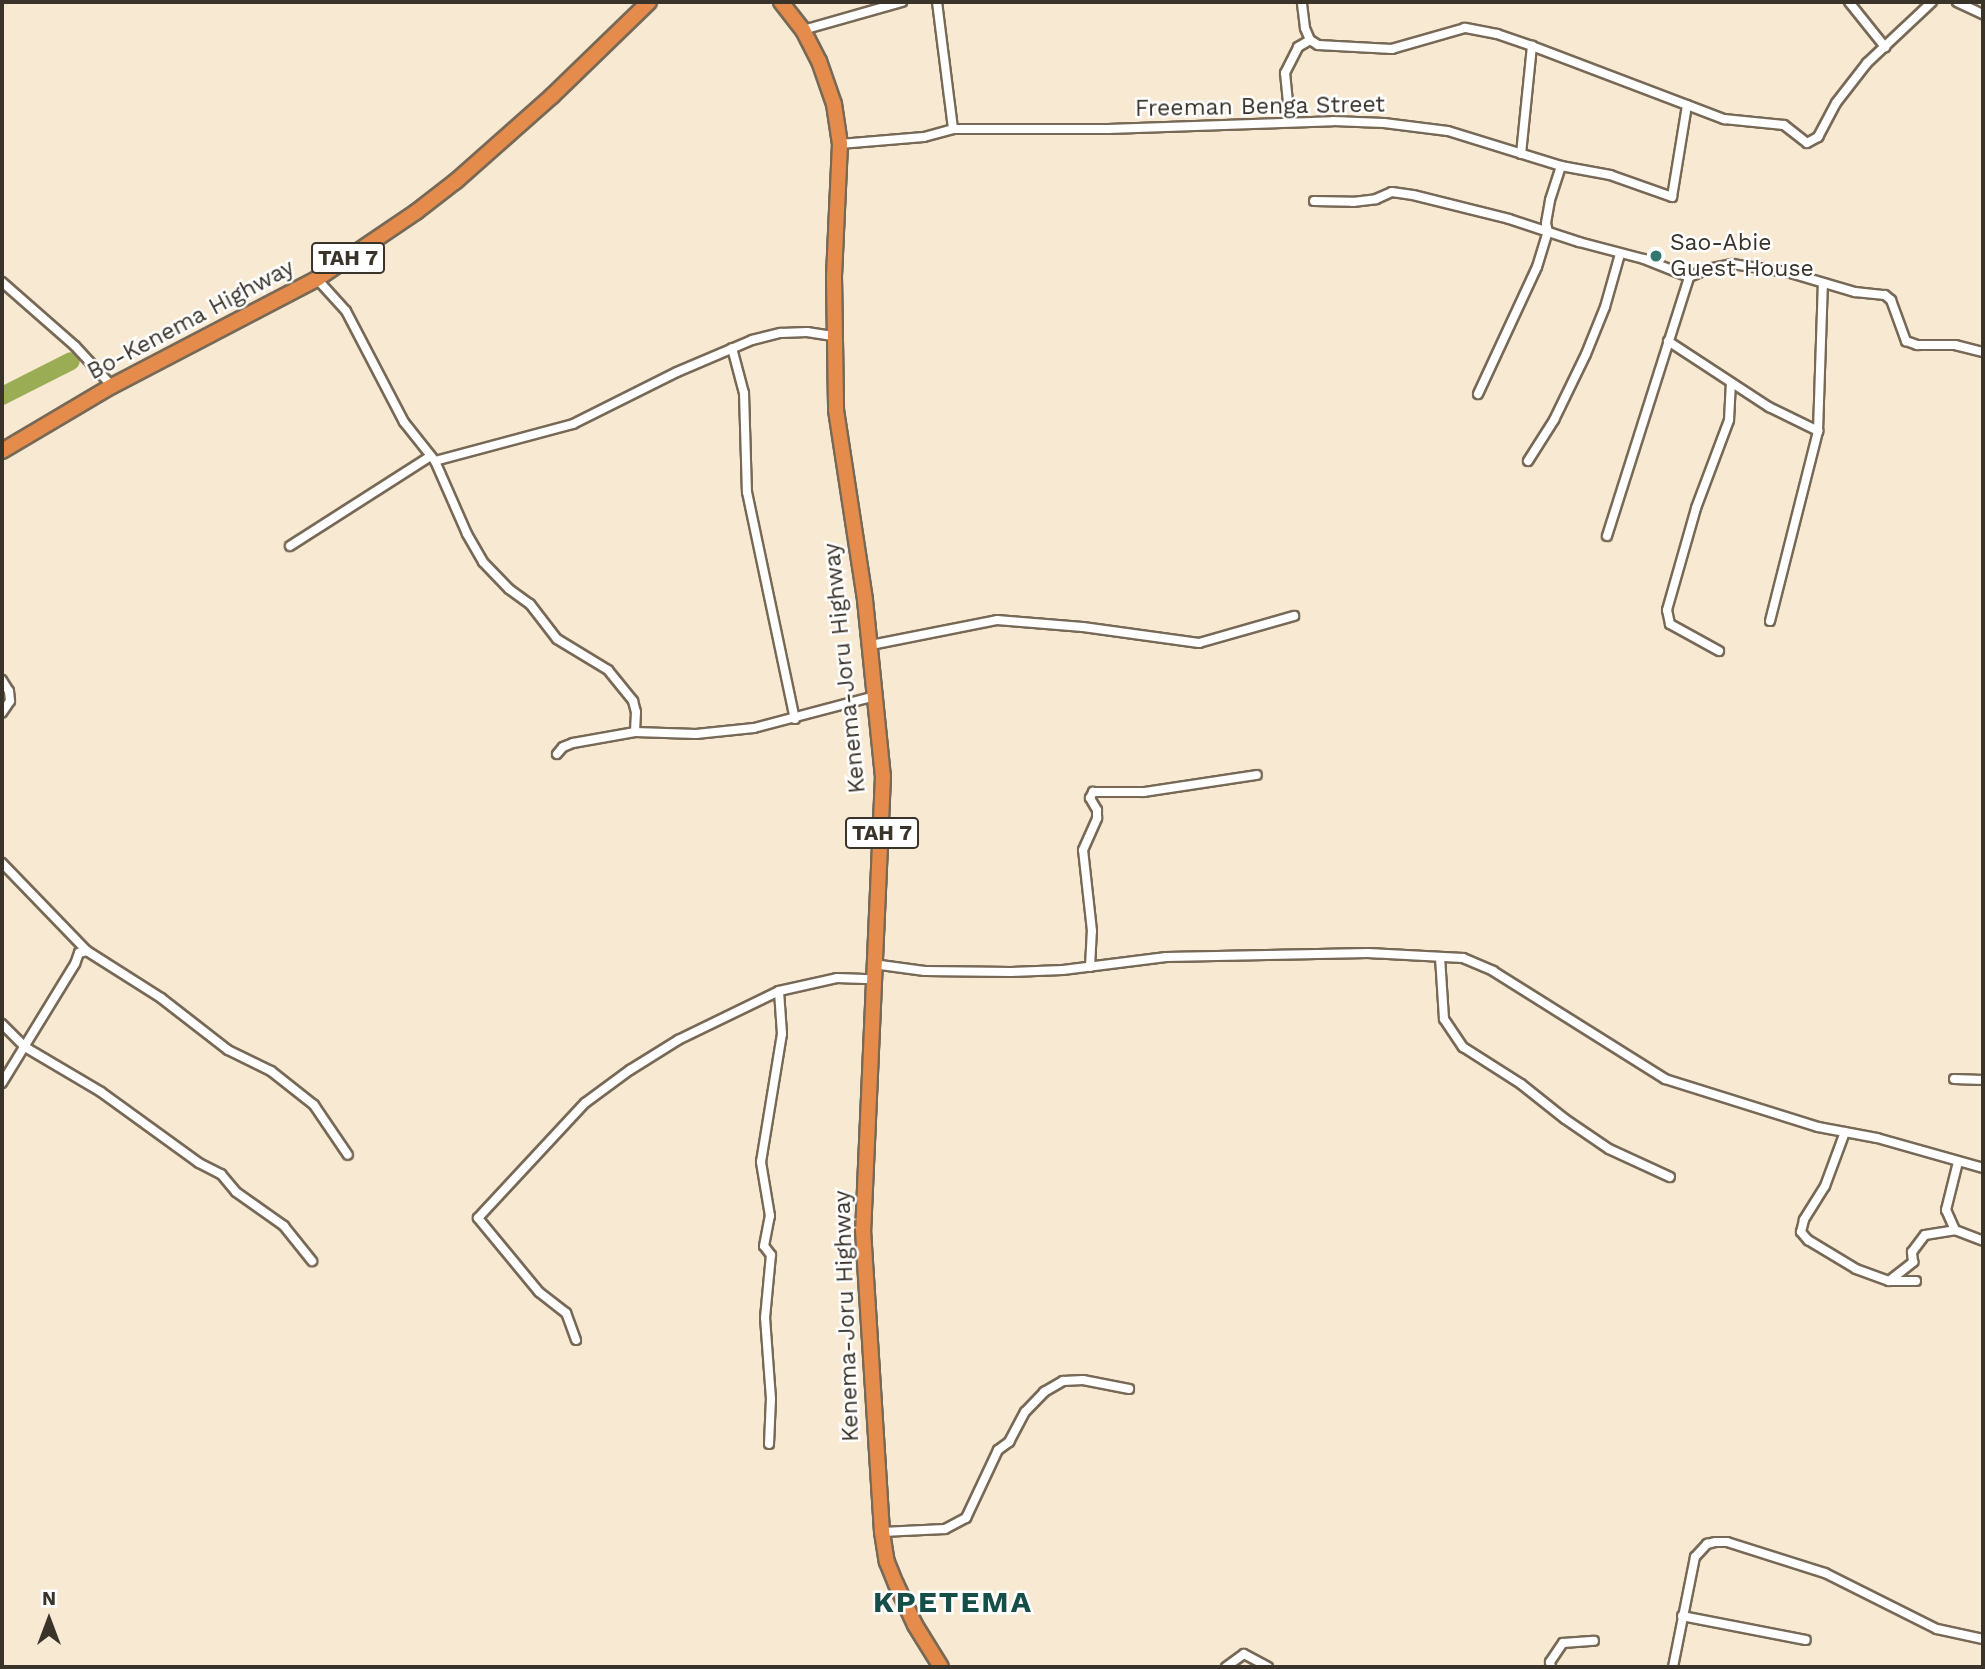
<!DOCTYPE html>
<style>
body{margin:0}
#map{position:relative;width:1985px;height:1669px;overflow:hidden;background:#f8e9d3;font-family:"Work Sans",sans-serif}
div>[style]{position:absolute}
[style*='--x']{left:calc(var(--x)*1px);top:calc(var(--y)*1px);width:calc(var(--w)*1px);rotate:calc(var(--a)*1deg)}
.river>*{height:18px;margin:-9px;padding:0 9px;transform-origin:9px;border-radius:9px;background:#9bad54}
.roads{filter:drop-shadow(2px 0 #776956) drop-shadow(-2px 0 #776956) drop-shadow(0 2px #776956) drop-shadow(0 -2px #776956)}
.street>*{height:8px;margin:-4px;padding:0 4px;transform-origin:4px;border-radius:4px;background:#fff}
.highway>*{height:14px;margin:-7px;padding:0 7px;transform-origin:7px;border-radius:7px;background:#e58c4c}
.dots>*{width:19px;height:19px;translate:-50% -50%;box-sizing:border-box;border:4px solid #fff;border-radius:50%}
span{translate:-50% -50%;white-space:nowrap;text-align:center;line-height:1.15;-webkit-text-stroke:5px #fff;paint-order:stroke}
.shield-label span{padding:2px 5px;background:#fff;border:2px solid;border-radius:5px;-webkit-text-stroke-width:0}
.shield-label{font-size:21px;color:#39332a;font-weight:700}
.street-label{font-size:23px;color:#39332a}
.poi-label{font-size:23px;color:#39332a}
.left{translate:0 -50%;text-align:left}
.district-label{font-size:30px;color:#154f48;font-weight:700;letter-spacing:2px}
.frame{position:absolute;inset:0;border:4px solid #39332a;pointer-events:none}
.north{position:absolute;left:14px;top:1585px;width:70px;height:70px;-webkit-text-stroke:5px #fff;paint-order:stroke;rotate:0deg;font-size:19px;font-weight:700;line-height:28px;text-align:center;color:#39332a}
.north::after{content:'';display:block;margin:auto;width:24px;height:32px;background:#39332a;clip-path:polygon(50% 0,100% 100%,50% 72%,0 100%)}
</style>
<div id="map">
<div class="river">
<div style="--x:2;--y:396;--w:77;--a:-26.9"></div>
</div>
<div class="roads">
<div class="street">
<div style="--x:937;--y:2;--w:128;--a:82.8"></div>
<div style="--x:1849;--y:2;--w:58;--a:51.3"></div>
<div style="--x:1957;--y:2;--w:29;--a:25"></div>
<div style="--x:803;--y:30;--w:103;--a:-15.8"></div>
<div style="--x:1687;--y:105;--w:40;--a:21"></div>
<div style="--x:1724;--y:119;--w:60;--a:5.7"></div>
<div style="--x:1784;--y:125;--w:29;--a:38"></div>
<div style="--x:1807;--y:143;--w:13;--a:-29"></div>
<div style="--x:1818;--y:137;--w:38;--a:-62"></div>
<div style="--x:1836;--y:103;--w:51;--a:-52.2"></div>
<div style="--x:1867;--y:63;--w:89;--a:-43.2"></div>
<div style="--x:1290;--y:122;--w:49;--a:-95.8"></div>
<div style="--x:1285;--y:73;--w:29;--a:-63"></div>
<div style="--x:1298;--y:47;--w:14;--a:-30"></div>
<div style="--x:840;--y:144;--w:84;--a:-4.8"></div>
<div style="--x:924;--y:137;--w:30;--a:-15"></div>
<div style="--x:953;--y:129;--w:155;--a:0"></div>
<div style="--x:1108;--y:129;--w:225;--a:-2"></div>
<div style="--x:1333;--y:121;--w:51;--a:2.2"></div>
<div style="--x:1384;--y:123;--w:64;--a:7.1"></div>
<div style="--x:1448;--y:131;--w:118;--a:17.2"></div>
<div style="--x:1561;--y:166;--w:50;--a:10.4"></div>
<div style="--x:1610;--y:175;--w:66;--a:19.5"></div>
<div style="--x:1672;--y:197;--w:93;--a:-80.7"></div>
<div style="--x:1687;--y:105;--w:166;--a:-159.2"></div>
<div style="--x:1532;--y:46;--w:37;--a:-161"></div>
<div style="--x:1497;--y:34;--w:33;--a:-169"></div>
<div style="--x:1465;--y:28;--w:76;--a:164"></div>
<div style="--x:1392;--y:49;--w:74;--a:-176.9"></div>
<div style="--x:1318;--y:45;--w:9;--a:-148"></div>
<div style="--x:1310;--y:40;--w:13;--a:-113"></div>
<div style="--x:1305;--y:28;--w:26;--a:-97"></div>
<div style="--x:1521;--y:154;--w:109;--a:-84.2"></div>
<div style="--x:1314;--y:201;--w:39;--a:1"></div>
<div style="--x:1353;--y:202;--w:23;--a:-7"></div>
<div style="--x:1376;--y:199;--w:17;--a:-24"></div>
<div style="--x:1392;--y:192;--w:21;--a:8"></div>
<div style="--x:1413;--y:195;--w:99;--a:14"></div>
<div style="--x:1509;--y:219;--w:74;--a:18.2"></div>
<div style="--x:1579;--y:242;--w:67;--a:14.7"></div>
<div style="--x:1644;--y:259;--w:48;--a:21.8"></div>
<div style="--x:1689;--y:277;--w:21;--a:-23"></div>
<div style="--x:1708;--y:269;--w:25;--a:-12"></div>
<div style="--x:1732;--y:264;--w:56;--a:8.3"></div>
<div style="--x:1787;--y:272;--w:71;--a:16.4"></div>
<div style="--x:1855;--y:292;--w:30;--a:6"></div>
<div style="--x:1885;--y:295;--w:8;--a:40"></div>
<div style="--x:1891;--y:300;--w:44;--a:69.9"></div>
<div style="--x:1906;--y:341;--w:12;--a:20"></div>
<div style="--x:1917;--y:345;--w:38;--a:0"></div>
<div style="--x:1955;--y:345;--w:29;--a:14"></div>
<div style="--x:317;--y:279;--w:43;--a:47.8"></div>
<div style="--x:346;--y:311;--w:125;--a:62.4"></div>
<div style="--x:404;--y:422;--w:50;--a:51.5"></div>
<div style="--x:435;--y:461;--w:143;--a:-15"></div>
<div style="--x:573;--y:424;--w:116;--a:-26.6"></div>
<div style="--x:677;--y:372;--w:82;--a:-23.1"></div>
<div style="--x:752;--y:340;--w:30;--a:-14"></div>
<div style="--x:781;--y:333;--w:26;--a:-2"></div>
<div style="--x:807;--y:332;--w:26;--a:9"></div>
<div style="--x:2;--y:282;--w:97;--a:41.2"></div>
<div style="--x:75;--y:346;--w:54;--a:47.2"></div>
<div style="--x:1668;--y:341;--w:121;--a:33.2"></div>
<div style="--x:1769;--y:407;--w:55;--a:26.1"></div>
<div style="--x:732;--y:348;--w:47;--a:75.1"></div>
<div style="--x:744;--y:393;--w:99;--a:88.3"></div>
<div style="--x:747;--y:492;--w:232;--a:78.1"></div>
<div style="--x:1478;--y:394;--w:140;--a:-65.1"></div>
<div style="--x:1537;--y:267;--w:37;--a:-73"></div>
<div style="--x:1548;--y:232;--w:9;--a:-103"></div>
<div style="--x:1546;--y:223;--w:23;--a:-80"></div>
<div style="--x:1550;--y:200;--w:36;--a:-72"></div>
<div style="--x:435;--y:461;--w:80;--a:66.3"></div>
<div style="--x:467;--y:534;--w:32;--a:60"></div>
<div style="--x:483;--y:562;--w:37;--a:46"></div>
<div style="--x:509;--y:589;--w:26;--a:36"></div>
<div style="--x:530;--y:604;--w:44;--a:52.4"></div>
<div style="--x:557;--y:639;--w:60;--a:31.3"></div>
<div style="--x:608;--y:670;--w:40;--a:51"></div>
<div style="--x:633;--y:701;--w:11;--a:75"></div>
<div style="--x:636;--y:712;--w:20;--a:93"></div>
<div style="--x:1528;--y:461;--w:49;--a:-57.6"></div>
<div style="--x:1554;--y:420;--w:73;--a:-64.1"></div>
<div style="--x:1586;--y:354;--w:51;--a:-68"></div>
<div style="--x:1605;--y:307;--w:55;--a:-74.2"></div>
<div style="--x:1607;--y:536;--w:272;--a:-72.4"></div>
<div style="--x:290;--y:546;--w:167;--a:-32.6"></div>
<div style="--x:1770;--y:621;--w:196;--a:-75.8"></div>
<div style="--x:1818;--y:431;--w:148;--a:-88.1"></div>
<div style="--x:871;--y:645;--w:128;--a:-11.2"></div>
<div style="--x:997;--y:620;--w:86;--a:4.7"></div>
<div style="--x:1083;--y:627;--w:117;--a:7.9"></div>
<div style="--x:1199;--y:643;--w:99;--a:-15.9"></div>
<div style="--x:1719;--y:651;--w:56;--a:-151.1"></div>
<div style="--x:1670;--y:624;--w:14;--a:-102"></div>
<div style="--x:1667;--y:610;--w:106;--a:-74.1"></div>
<div style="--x:1696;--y:508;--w:94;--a:-69.4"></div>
<div style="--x:1729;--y:420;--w:37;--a:-87"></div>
<div style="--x:2;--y:680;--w:13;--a:58"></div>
<div style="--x:9;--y:691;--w:10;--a:84"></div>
<div style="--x:10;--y:701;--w:14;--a:124"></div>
<div style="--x:557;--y:754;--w:9;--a:-49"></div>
<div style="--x:563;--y:747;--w:11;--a:-22"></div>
<div style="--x:573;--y:743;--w:63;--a:-10.1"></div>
<div style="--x:635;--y:732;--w:61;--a:1.9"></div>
<div style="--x:696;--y:734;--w:58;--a:-5.9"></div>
<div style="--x:754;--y:728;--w:125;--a:-14.8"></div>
<div style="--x:2;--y:863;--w:122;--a:46"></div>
<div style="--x:1440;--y:957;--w:62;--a:86.3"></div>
<div style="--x:1444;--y:1019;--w:34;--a:56"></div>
<div style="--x:1463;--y:1047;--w:69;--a:32.5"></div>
<div style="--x:1521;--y:1084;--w:56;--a:38.5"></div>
<div style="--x:1565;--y:1119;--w:53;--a:34.3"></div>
<div style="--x:1609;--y:1149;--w:67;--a:24.7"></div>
<div style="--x:873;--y:964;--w:52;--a:7.7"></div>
<div style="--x:925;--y:971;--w:86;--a:0.7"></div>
<div style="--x:1011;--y:972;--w:52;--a:-2.2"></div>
<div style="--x:1063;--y:970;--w:104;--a:-7.2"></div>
<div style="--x:1166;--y:957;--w:202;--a:-1.1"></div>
<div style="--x:1368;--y:953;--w:95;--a:3"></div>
<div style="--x:1463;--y:958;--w:33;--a:23"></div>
<div style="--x:1493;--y:971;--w:203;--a:32.1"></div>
<div style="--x:1665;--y:1079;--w:160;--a:17.4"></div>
<div style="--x:1818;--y:1127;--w:60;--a:10.6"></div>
<div style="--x:1877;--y:1138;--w:110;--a:15.8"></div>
<div style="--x:1090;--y:967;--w:36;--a:-87"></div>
<div style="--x:1092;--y:931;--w:81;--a:-96.3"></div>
<div style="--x:1083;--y:850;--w:35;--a:-66"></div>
<div style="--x:1097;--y:818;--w:8;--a:-90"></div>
<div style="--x:1097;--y:810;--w:14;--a:-120"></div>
<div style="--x:1090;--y:798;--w:7;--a:-63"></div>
<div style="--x:1093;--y:792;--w:51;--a:0"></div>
<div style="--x:1144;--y:792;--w:114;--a:-8.6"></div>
<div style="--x:2;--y:1024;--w:33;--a:45"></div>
<div style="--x:25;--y:1047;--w:88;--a:30.6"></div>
<div style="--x:101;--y:1092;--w:121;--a:35.9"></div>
<div style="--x:199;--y:1163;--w:25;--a:27"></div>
<div style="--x:221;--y:1174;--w:23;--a:50"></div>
<div style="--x:236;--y:1192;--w:59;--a:35.3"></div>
<div style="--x:284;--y:1226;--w:45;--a:51.3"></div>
<div style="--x:1954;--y:1079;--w:29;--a:2"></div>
<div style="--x:2;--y:1083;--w:140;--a:-58.5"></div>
<div style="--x:75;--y:964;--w:12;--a:-70"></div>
<div style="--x:79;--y:953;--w:8;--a:-14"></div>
<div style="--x:87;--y:951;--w:88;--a:32.4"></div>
<div style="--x:161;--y:998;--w:85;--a:37.8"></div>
<div style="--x:228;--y:1050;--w:48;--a:26"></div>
<div style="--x:271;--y:1071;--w:55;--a:38.3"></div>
<div style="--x:314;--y:1105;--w:60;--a:55.8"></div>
<div style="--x:1845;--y:1132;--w:58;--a:110.3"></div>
<div style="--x:1825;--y:1186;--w:40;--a:122"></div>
<div style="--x:1804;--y:1220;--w:12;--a:104"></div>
<div style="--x:1801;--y:1232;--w:11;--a:49"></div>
<div style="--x:1808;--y:1240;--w:56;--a:31.1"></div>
<div style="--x:1856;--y:1269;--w:35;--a:20"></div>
<div style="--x:1889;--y:1281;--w:31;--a:-38"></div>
<div style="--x:1913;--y:1262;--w:10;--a:-96"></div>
<div style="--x:1912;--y:1252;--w:21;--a:-53"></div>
<div style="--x:1925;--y:1235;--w:30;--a:-9"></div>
<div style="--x:1955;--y:1230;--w:30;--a:21"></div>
<div style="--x:1955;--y:1230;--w:22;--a:-114"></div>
<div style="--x:1946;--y:1210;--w:49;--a:-76"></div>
<div style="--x:1889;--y:1281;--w:27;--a:0"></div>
<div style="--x:576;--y:1340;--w:29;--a:-110"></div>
<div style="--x:566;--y:1313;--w:34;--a:-142"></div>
<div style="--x:539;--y:1292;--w:96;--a:-129.5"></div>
<div style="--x:478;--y:1218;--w:157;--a:-47.1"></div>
<div style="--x:585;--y:1103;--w:56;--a:-36.3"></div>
<div style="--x:630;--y:1070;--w:57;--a:-32"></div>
<div style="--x:678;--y:1040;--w:112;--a:-25.9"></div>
<div style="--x:779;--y:991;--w:59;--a:-12.6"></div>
<div style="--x:837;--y:978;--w:35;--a:2"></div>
<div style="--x:769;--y:1444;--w:45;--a:-87.5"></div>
<div style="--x:771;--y:1399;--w:81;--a:-94.2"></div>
<div style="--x:765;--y:1318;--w:63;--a:-84.6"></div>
<div style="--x:771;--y:1255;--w:11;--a:-128"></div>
<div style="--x:764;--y:1246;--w:31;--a:-79"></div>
<div style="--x:770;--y:1216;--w:55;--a:-99.5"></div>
<div style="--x:761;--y:1162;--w:130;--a:-80.7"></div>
<div style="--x:782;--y:1034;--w:43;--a:-94"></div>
<div style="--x:882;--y:1532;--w:63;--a:-2.7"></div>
<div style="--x:945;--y:1529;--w:24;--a:-28"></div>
<div style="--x:966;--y:1518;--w:75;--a:-64.8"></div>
<div style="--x:998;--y:1450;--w:14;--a:-36"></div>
<div style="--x:1009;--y:1442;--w:34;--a:-62"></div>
<div style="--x:1025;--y:1412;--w:28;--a:-46"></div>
<div style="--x:1044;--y:1392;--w:22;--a:-30"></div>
<div style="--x:1063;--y:1381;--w:20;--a:-3"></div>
<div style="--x:1083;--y:1380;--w:47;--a:11.1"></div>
<div style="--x:1682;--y:1616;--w:126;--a:11"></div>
<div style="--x:1226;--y:1667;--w:22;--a:-36"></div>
<div style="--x:1244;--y:1654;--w:27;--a:28"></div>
<div style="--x:1551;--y:1667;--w:5;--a:-101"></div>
<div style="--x:1550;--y:1662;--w:23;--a:-56"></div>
<div style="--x:1563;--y:1643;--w:31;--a:-4"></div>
<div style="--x:1673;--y:1667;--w:112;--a:-78.7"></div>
<div style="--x:1695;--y:1557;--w:18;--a:-47"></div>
<div style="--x:1707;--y:1544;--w:9;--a:-13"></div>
<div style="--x:1716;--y:1542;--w:11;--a:0"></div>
<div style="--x:1727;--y:1542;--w:103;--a:17.6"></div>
<div style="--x:1825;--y:1573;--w:125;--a:26.6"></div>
<div style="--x:1937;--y:1629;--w:47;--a:12.3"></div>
</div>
<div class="highway">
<div style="--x:781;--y:2;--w:36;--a:52"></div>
<div style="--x:803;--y:30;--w:35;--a:63"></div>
<div style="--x:819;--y:61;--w:46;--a:70.8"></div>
<div style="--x:834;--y:104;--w:40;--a:81.5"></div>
<div style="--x:840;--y:144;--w:133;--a:92.6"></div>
<div style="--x:834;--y:277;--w:133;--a:89.1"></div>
<div style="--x:836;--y:410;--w:192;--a:81.3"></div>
<div style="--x:865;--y:600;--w:177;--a:84.2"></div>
<div style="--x:883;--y:776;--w:454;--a:92.5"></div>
<div style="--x:863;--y:1230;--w:303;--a:86.4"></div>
<div style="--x:882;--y:1532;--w:30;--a:81"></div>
<div style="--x:887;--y:1562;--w:24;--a:68"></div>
<div style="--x:896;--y:1584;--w:45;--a:65.1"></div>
<div style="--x:915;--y:1625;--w:49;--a:58.2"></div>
<div style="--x:2;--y:451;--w:128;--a:-30.6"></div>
<div style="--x:112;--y:386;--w:231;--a:-27.6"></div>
<div style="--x:317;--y:279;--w:120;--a:-34.1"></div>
<div style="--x:416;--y:212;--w:51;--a:-37.8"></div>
<div style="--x:456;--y:181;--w:128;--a:-41.5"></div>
<div style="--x:552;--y:96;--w:135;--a:-44.1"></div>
</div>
</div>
<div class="dots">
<div style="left:1656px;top:256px;background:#31786e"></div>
</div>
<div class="shield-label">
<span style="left:348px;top:258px">TAH 7</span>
<span style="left:882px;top:833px">TAH 7</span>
</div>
<div class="street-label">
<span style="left:1260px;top:107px;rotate:-1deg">Freeman Benga Street</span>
<span style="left:191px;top:320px;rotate:-28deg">Bo-Kenema Highway</span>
<span style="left:845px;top:668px;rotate:-96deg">Kenema-Joru Highway</span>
<span style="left:847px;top:1316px;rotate:-92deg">Kenema-Joru Highway</span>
</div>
<div class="poi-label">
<span class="left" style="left:1670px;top:256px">Sao-Abie<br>Guest House</span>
</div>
<div class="district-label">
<span style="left:953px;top:1602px">KPETEMA</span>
</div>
<div class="frame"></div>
<div class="north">N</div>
</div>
